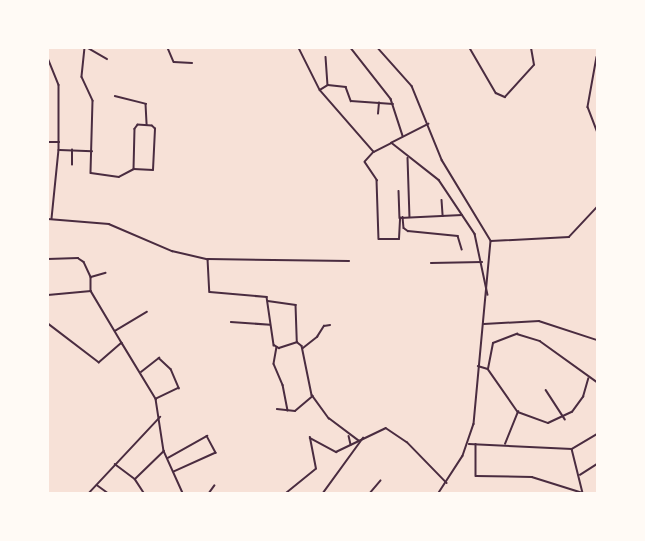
<!DOCTYPE html>
<style>
body{margin:0}
#map{position:relative;width:645px;height:541px;overflow:hidden;background:#f7e1d7;font-family:Helvetica,sans-serif}
div>[style]{position:absolute}
[style*='--x']{left:calc(var(--x)*1px);top:calc(var(--y)*1px);width:calc(var(--w)*1px);rotate:calc(var(--a)*1deg)}
.minor>*{height:1.5px;margin:-0.75px;padding:0 0.75px;transform-origin:0.75px;border-radius:0.75px;background:#4a2c40}
.tertiary>*{height:1.5px;margin:-0.75px;padding:0 0.75px;transform-origin:0.75px;border-radius:0.75px;background:#4a2c40}
span{translate:-50% -50%;white-space:nowrap;text-align:center;line-height:1.15;-webkit-text-stroke:3px #fffaf5;paint-order:stroke}
.frame{position:absolute;inset:0;border:49px solid #fffaf5;pointer-events:none}
</style>
<div id="map">
<div class="minor">
<div style="--x:85;--y:48;--w:29;--a:96"></div>
<div style="--x:82;--y:77;--w:26;--a:65"></div>
<div style="--x:93;--y:101;--w:72;--a:91.6"></div>
<div style="--x:91;--y:173;--w:28;--a:8"></div>
<div style="--x:119;--y:177;--w:17;--a:-28"></div>
<div style="--x:134;--y:169;--w:19;--a:3"></div>
<div style="--x:153;--y:170;--w:41;--a:-87.2"></div>
<div style="--x:155;--y:129;--w:4;--a:-135"></div>
<div style="--x:152;--y:126;--w:14;--a:-176"></div>
<div style="--x:138;--y:125;--w:5;--a:127"></div>
<div style="--x:135;--y:129;--w:40;--a:91.4"></div>
<div style="--x:88;--y:48;--w:22;--a:30"></div>
<div style="--x:168;--y:48;--w:15;--a:67"></div>
<div style="--x:174;--y:62;--w:18;--a:3"></div>
<div style="--x:299;--y:48;--w:47;--a:63.4"></div>
<div style="--x:320;--y:90;--w:82;--a:48.9"></div>
<div style="--x:374;--y:152;--w:20;--a:-27"></div>
<div style="--x:351;--y:48;--w:65;--a:51.9"></div>
<div style="--x:391;--y:99;--w:39;--a:72"></div>
<div style="--x:470;--y:48;--w:52;--a:60"></div>
<div style="--x:496;--y:93;--w:10;--a:24"></div>
<div style="--x:505;--y:97;--w:43;--a:-47.8"></div>
<div style="--x:534;--y:65;--w:17;--a:-100"></div>
<div style="--x:326;--y:57;--w:28;--a:86"></div>
<div style="--x:328;--y:85;--w:18;--a:6"></div>
<div style="--x:346;--y:87;--w:15;--a:70"></div>
<div style="--x:351;--y:101;--w:42;--a:4.1"></div>
<div style="--x:597;--y:57;--w:51;--a:100.2"></div>
<div style="--x:588;--y:107;--w:26;--a:69"></div>
<div style="--x:48;--y:58;--w:29;--a:68"></div>
<div style="--x:59;--y:85;--w:65;--a:90"></div>
<div style="--x:59;--y:150;--w:69;--a:95.8"></div>
<div style="--x:320;--y:90;--w:9;--a:-32"></div>
<div style="--x:115;--y:96;--w:32;--a:14"></div>
<div style="--x:146;--y:104;--w:21;--a:87"></div>
<div style="--x:378;--y:114;--w:11;--a:-85"></div>
<div style="--x:429;--y:124;--w:42;--a:152.8"></div>
<div style="--x:392;--y:143;--w:60;--a:38.2"></div>
<div style="--x:439;--y:180;--w:65;--a:56.3"></div>
<div style="--x:475;--y:234;--w:62;--a:78"></div>
<div style="--x:48;--y:142;--w:11;--a:0"></div>
<div style="--x:60;--y:150;--w:32;--a:2"></div>
<div style="--x:374;--y:152;--w:13;--a:132"></div>
<div style="--x:365;--y:162;--w:22;--a:56"></div>
<div style="--x:377;--y:180;--w:59;--a:88.1"></div>
<div style="--x:379;--y:239;--w:20;--a:0"></div>
<div style="--x:399;--y:239;--w:21;--a:-87"></div>
<div style="--x:400;--y:218;--w:62;--a:-2.8"></div>
<div style="--x:408;--y:158;--w:59;--a:88.1"></div>
<div style="--x:72;--y:165;--w:15;--a:-90"></div>
<div style="--x:399;--y:191;--w:27;--a:88"></div>
<div style="--x:442;--y:200;--w:16;--a:86"></div>
<div style="--x:403;--y:217;--w:11;--a:85"></div>
<div style="--x:404;--y:228;--w:5;--a:37"></div>
<div style="--x:408;--y:231;--w:50;--a:5.7"></div>
<div style="--x:458;--y:236;--w:14;--a:73"></div>
<div style="--x:48;--y:219;--w:61;--a:4.7"></div>
<div style="--x:109;--y:224;--w:69;--a:23.2"></div>
<div style="--x:172;--y:251;--w:37;--a:13"></div>
<div style="--x:208;--y:259;--w:141;--a:0.8"></div>
<div style="--x:491;--y:241;--w:78;--a:-2.9"></div>
<div style="--x:569;--y:237;--w:41;--a:-47"></div>
<div style="--x:48;--y:259;--w:30;--a:-2"></div>
<div style="--x:78;--y:258;--w:7;--a:34"></div>
<div style="--x:84;--y:262;--w:17;--a:65"></div>
<div style="--x:91;--y:277;--w:14;--a:90"></div>
<div style="--x:91;--y:291;--w:61;--a:59.2"></div>
<div style="--x:122;--y:343;--w:30;--a:139"></div>
<div style="--x:99;--y:363;--w:64;--a:-142.6"></div>
<div style="--x:208;--y:259;--w:33;--a:87"></div>
<div style="--x:210;--y:292;--w:57;--a:5"></div>
<div style="--x:267;--y:297;--w:49;--a:81.7"></div>
<div style="--x:274;--y:345;--w:6;--a:31"></div>
<div style="--x:279;--y:348;--w:19;--a:-18"></div>
<div style="--x:297;--y:342;--w:6;--a:39"></div>
<div style="--x:302;--y:346;--w:50;--a:78.5"></div>
<div style="--x:312;--y:395;--w:29;--a:54"></div>
<div style="--x:329;--y:418;--w:38;--a:37"></div>
<div style="--x:431;--y:263;--w:51;--a:-1.1"></div>
<div style="--x:91;--y:277;--w:15;--a:-16"></div>
<div style="--x:48;--y:295;--w:43;--a:-5.3"></div>
<div style="--x:268;--y:301;--w:28;--a:8"></div>
<div style="--x:296;--y:305;--w:37;--a:88"></div>
<div style="--x:231;--y:322;--w:39;--a:4"></div>
<div style="--x:484;--y:324;--w:55;--a:-3.1"></div>
<div style="--x:539;--y:321;--w:61;--a:18.1"></div>
<div style="--x:115;--y:331;--w:37;--a:-31"></div>
<div style="--x:122;--y:343;--w:66;--a:58.7"></div>
<div style="--x:156;--y:399;--w:53;--a:81.3"></div>
<div style="--x:164;--y:451;--w:46;--a:65.7"></div>
<div style="--x:277;--y:347;--w:17;--a:100"></div>
<div style="--x:274;--y:364;--w:23;--a:67"></div>
<div style="--x:283;--y:385;--w:26;--a:79"></div>
<div style="--x:303;--y:348;--w:18;--a:-38"></div>
<div style="--x:317;--y:337;--w:13;--a:-58"></div>
<div style="--x:324;--y:326;--w:6;--a:-9"></div>
<div style="--x:478;--y:366;--w:10;--a:17"></div>
<div style="--x:488;--y:369;--w:52;--a:55.1"></div>
<div style="--x:518;--y:412;--w:32;--a:20"></div>
<div style="--x:548;--y:423;--w:26;--a:-25"></div>
<div style="--x:572;--y:412;--w:19;--a:-54"></div>
<div style="--x:583;--y:397;--w:19;--a:-74"></div>
<div style="--x:488;--y:369;--w:26;--a:-79"></div>
<div style="--x:493;--y:343;--w:26;--a:-21"></div>
<div style="--x:517;--y:334;--w:24;--a:17"></div>
<div style="--x:540;--y:341;--w:70;--a:35.7"></div>
<div style="--x:141;--y:372;--w:23;--a:-38"></div>
<div style="--x:159;--y:358;--w:16;--a:43"></div>
<div style="--x:171;--y:369;--w:21;--a:67"></div>
<div style="--x:179;--y:388;--w:25;--a:154"></div>
<div style="--x:546;--y:390;--w:35;--a:57"></div>
<div style="--x:277;--y:409;--w:18;--a:6"></div>
<div style="--x:295;--y:411;--w:23;--a:-40"></div>
<div style="--x:349;--y:436;--w:9;--a:77"></div>
<div style="--x:469;--y:444;--w:103;--a:2.8"></div>
<div style="--x:572;--y:449;--w:29;--a:-31"></div>
<div style="--x:476;--y:444;--w:32;--a:90"></div>
<div style="--x:476;--y:476;--w:56;--a:1"></div>
<div style="--x:532;--y:477;--w:53;--a:17.4"></div>
<div style="--x:505;--y:444;--w:35;--a:-68"></div>
<div style="--x:572;--y:449;--w:45;--a:76"></div>
<div style="--x:168;--y:458;--w:45;--a:-29.4"></div>
<div style="--x:207;--y:436;--w:19;--a:62"></div>
<div style="--x:216;--y:453;--w:46;--a:155.7"></div>
<div style="--x:115;--y:464;--w:25;--a:37"></div>
<div style="--x:135;--y:479;--w:17;--a:57"></div>
<div style="--x:580;--y:475;--w:20;--a:-33"></div>
<div style="--x:135;--y:479;--w:40;--a:-44"></div>
<div style="--x:97;--y:485;--w:14;--a:36"></div>
<div style="--x:89;--y:493;--w:104;--a:-46.9"></div>
<div style="--x:209;--y:493;--w:9;--a:-54"></div>
<div style="--x:286;--y:493;--w:38;--a:-39"></div>
<div style="--x:316;--y:469;--w:32;--a:-101"></div>
<div style="--x:310;--y:438;--w:30;--a:28"></div>
<div style="--x:336;--y:452;--w:55;--a:-25.6"></div>
<div style="--x:386;--y:428;--w:25;--a:34"></div>
<div style="--x:407;--y:442;--w:57;--a:45.7"></div>
<div style="--x:323;--y:493;--w:68;--a:-54"></div>
<div style="--x:370;--y:493;--w:16;--a:-50"></div>
</div>
<div class="tertiary">
<div style="--x:378;--y:48;--w:51;--a:48.2"></div>
<div style="--x:412;--y:86;--w:80;--a:67.9"></div>
<div style="--x:442;--y:160;--w:95;--a:58.8"></div>
<div style="--x:491;--y:241;--w:184;--a:95.3"></div>
<div style="--x:474;--y:424;--w:34;--a:109"></div>
<div style="--x:463;--y:456;--w:44;--a:123"></div>
</div>
<div class="frame"></div>
</div>
